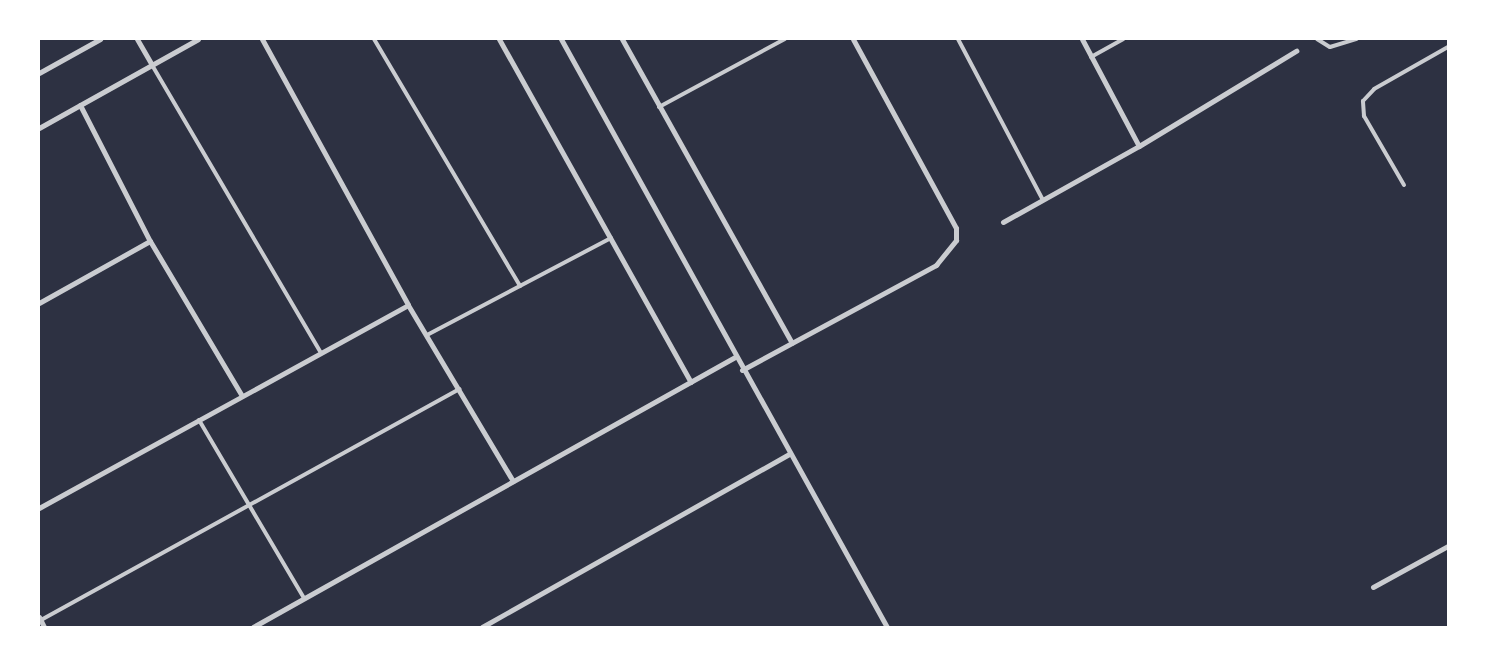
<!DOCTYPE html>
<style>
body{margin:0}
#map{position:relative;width:1487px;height:666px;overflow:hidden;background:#2d3142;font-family:"Fira Sans Condensed",sans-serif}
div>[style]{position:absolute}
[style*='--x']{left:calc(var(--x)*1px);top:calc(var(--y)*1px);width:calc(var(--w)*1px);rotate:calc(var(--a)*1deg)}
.service>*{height:4px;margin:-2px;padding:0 2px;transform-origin:2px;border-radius:2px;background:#caccd0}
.minor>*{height:5px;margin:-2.5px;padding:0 2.5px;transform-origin:2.5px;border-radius:2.5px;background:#caccd0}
span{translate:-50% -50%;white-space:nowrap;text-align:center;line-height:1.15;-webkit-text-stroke:4.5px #fff;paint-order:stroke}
.frame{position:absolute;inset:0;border:40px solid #fff;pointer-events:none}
</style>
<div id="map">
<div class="service">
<div style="--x:374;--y:39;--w:287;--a:59.4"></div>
<div style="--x:958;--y:39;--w:182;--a:62.2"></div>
<div style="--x:1317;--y:39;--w:15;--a:32"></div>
<div style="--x:1330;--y:47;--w:28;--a:-17"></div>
<div style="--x:1091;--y:57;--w:37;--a:-29"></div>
<div style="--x:152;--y:65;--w:334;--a:59.6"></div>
<div style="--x:659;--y:107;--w:143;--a:-28.4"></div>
<div style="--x:1404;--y:185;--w:80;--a:-120.1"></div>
<div style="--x:1364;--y:116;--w:15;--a:-94"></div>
<div style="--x:1363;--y:101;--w:16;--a:-47"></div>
<div style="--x:1374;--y:89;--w:85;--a:-29.6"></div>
<div style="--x:427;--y:335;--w:208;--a:-27.8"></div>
<div style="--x:199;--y:420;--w:207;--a:59.5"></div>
<div style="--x:41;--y:620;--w:478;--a:-28.9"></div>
</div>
<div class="minor">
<div style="--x:137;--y:39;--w:30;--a:60"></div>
<div style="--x:262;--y:39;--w:303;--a:61.2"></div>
<div style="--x:408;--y:305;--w:205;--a:59.2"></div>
<div style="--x:499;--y:39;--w:393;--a:60.8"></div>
<div style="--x:561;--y:39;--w:672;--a:61"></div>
<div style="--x:622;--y:39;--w:348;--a:60.8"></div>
<div style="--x:1082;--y:39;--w:121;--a:62"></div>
<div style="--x:39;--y:73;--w:70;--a:-29.1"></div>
<div style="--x:80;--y:105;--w:153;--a:62.8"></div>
<div style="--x:150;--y:241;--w:180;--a:59.3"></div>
<div style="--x:39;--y:128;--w:182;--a:-29.2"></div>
<div style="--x:1003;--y:222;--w:156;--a:-29.2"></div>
<div style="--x:1139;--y:146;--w:184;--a:-31.2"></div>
<div style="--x:39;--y:303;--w:127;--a:-29.2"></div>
<div style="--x:742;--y:370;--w:221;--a:-28.4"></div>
<div style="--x:936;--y:265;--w:32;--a:-51"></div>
<div style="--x:956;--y:240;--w:12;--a:-90"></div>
<div style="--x:956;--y:228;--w:215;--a:-118.6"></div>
<div style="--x:39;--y:508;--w:421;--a:-28.8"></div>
<div style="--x:1373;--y:587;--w:85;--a:-28.7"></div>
<div style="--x:39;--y:617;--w:11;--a:63"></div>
<div style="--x:253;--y:627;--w:552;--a:-29.26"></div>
<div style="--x:482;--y:627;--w:352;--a:-29.4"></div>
</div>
<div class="frame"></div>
</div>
